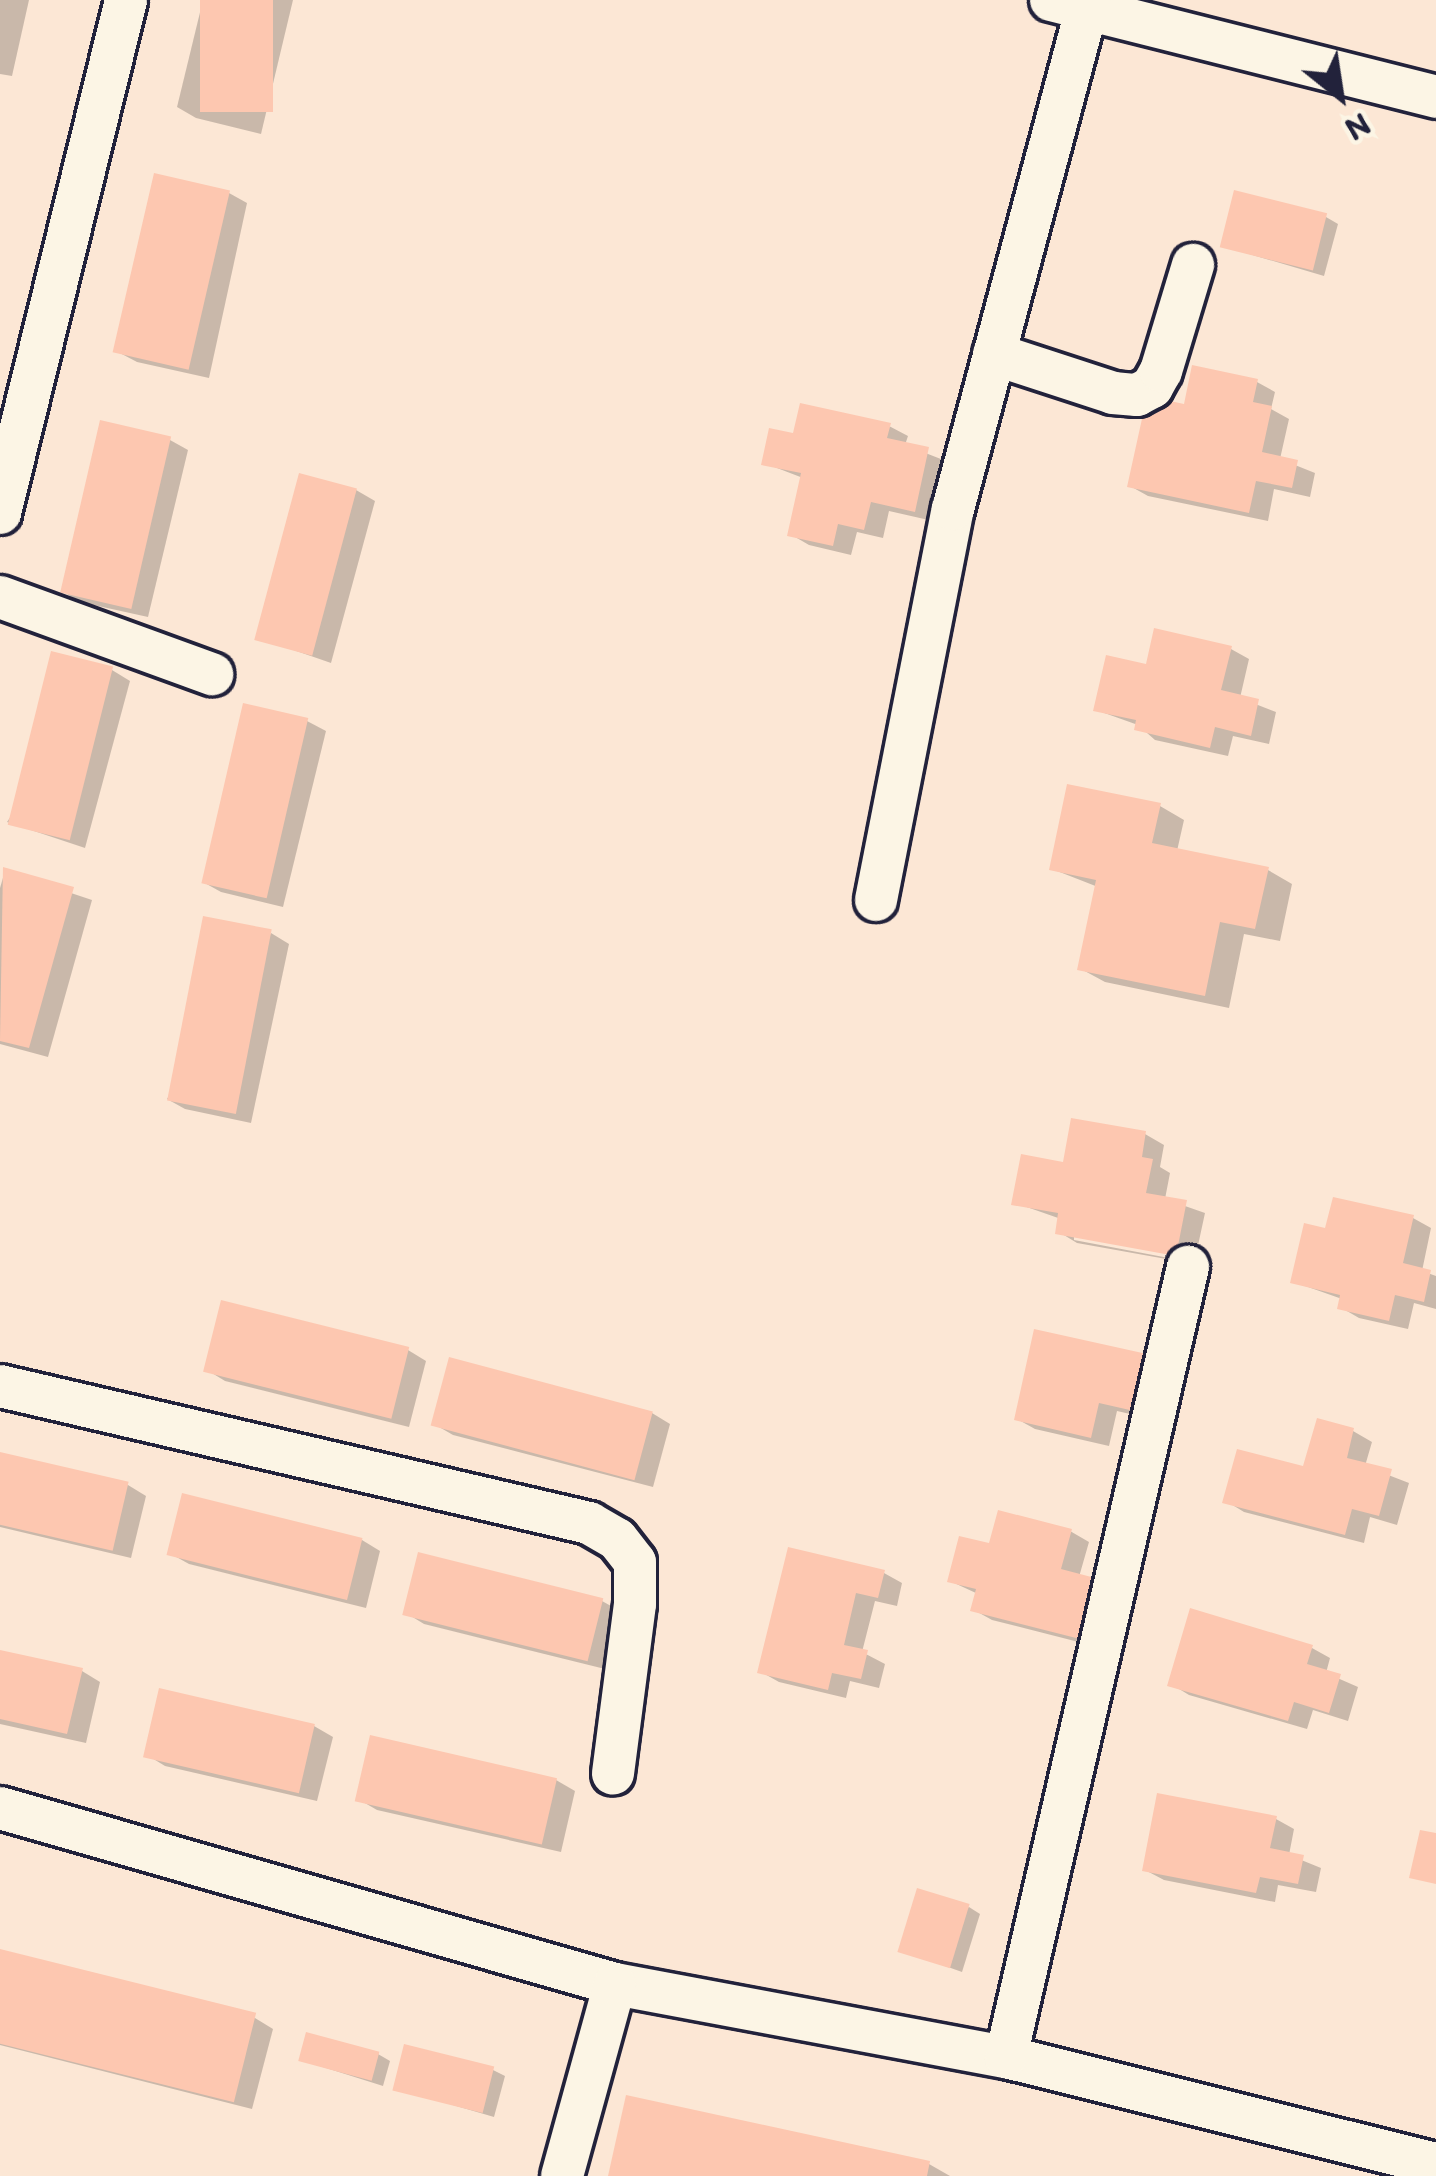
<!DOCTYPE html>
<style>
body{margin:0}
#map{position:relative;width:1436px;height:2176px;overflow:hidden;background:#fce7d5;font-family:Itim,sans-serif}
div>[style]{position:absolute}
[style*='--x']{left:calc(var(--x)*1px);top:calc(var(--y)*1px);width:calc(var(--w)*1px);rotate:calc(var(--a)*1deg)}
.shadow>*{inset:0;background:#0003}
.building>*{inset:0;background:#fdc7b0;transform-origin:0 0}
.roads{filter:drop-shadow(3px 0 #22223b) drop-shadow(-3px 0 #22223b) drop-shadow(0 3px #22223b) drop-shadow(0 -3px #22223b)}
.street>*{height:42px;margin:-21px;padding:0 21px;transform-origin:21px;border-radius:21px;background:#fcf5e5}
span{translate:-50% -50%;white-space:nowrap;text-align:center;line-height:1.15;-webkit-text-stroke:9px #fcf5e5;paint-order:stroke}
.north{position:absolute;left:1280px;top:36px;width:120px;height:120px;-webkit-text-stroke:9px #fcf5e5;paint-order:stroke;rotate:150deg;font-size:33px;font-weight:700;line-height:48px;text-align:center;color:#22223b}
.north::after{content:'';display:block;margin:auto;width:42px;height:54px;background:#22223b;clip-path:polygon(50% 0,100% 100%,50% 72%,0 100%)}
</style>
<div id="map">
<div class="shadow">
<div style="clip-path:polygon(0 0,29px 0,12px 76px,0 74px)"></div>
<div style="clip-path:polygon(203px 0,293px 0,261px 134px,196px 118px,177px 107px)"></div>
<div style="clip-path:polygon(229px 193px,247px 203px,209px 378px,137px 362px,118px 352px)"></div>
<div style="clip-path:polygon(1326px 217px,1338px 224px,1324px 276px,1222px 246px)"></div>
<div style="clip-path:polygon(1257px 382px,1275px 392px,1271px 409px,1289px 419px,1280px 459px,1315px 473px,1310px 497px,1274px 489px,1268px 521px,1148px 496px,1130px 486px,1186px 407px)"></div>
<div style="clip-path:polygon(889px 426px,908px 436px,905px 445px,946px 461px,933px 521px,889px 511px,883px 538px,857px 532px,851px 555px,809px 545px,790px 534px,803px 478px,764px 463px,795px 437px)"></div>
<div style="clip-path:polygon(170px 440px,188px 450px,148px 617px,80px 602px,62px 591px)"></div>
<div style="clip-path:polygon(356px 490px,375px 501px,331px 663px,259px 638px)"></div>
<div style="clip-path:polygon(1231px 649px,1249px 659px,1240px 698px,1276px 712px,1269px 744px,1233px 736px,1228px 756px,1155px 740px,1138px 725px,1096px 710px,1148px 667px)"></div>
<div style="clip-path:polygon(112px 670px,130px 681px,85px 848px,7px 822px)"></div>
<div style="clip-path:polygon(307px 721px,326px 731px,283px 907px,221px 892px,203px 882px)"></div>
<div style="clip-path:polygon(1160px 806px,1184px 820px,1177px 851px,1268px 870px,1292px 884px,1280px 941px,1244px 934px,1229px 1008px,1105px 982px,1081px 969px,1098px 887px,1052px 869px)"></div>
<div style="clip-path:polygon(5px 871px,92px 900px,48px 1057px,0 1044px,0 888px)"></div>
<div style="clip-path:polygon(271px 933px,289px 944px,251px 1123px,185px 1109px,167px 1099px)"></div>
<div style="clip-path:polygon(evenodd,1145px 1134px,1164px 1145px,1160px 1167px,1170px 1173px,1165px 1199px,1205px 1213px,1194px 1264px,1077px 1243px,1059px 1232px,1061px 1219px,1015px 1203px,1066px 1165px,1145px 1134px,1074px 1234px,1191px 1256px,1190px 1262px,1074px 1240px,1074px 1234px)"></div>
<div style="clip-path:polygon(1413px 1218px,1431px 1228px,1422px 1271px,1436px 1276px,1436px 1309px,1414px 1303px,1408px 1329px,1359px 1318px,1340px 1307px,1342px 1299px,1294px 1282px)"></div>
<div style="clip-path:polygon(1037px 1332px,1161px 1421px,1117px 1411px,1109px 1446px,1035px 1429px,1017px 1419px)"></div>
<div style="clip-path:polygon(408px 1350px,426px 1361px,409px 1427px,225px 1381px,207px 1370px)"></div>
<div style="clip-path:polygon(652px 1413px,670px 1424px,653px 1487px,453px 1435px,434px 1424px)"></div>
<div style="clip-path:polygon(1353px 1431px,1372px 1442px,1365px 1466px,1409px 1483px,1397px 1525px,1370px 1517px,1364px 1543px,1244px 1512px,1226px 1501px,1306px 1470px)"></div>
<div style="clip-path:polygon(0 1455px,128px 1485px,146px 1496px,131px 1558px,0 1527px)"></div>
<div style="clip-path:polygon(1070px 1531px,1089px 1542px,1079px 1577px,1102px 1648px,992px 1620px,974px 1610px,978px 1594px,950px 1581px,992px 1547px)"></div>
<div style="clip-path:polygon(362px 1540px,380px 1551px,366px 1608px,189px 1564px,171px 1554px)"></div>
<div style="clip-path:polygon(791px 1551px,884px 1573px,902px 1583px,897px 1606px,875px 1601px,862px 1652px,885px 1664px,879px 1688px,850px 1681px,846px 1698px,779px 1682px,761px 1672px)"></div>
<div style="clip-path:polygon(602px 1601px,620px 1611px,605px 1669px,424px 1624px,406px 1613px)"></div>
<div style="clip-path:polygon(1312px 1648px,1330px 1658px,1326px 1673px,1358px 1687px,1348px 1721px,1313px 1710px,1307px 1729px,1189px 1695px,1171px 1684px)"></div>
<div style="clip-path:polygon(0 1653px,82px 1671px,100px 1682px,86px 1743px,0 1724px)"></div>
<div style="clip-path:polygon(314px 1726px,333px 1737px,317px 1801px,165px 1766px,147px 1755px)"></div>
<div style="clip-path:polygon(556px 1780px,575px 1791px,561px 1852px,377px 1810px,358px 1799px)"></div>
<div style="clip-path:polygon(1276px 1819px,1294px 1829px,1289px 1855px,1321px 1868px,1316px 1892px,1278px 1885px,1275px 1902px,1164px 1880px,1145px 1870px)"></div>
<div style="clip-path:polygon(969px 1907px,980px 1914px,962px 1972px,900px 1950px)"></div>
<div style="clip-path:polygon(0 1952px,255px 2018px,273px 2029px,252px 2109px,0 2045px)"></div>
<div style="clip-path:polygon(378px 2054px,390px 2061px,383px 2086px,301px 2060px)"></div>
<div style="clip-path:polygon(493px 2070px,505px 2076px,494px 2117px,395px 2088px)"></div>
<div style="clip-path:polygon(929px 2164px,950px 2176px,611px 2176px)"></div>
</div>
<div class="building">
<div style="left:200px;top:0;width:73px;height:112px"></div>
<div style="left:154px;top:173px;width:78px;height:184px;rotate:13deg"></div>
<div style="left:1234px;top:190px;width:96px;height:59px;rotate:14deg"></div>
<div style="clip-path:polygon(1192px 365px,1258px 379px,1253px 402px,1272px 406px,1262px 452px,1298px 460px,1292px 488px,1256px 481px,1249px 513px,1127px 487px,1147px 396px,1184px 404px)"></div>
<div style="clip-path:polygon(800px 403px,891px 423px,887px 438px,929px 447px,915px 512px,871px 502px,864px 530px,838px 524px,833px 546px,787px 536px,801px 473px,761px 465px,769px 428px,793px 433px)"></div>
<div style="left:100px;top:420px;width:73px;height:177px;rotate:13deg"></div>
<div style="left:299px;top:473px;width:60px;height:173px;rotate:15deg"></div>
<div style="clip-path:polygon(1154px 628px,1232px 646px,1221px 690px,1259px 699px,1251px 736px,1215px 727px,1210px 748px,1134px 730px,1136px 720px,1093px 711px,1106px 655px,1146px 664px)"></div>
<div style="left:51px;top:651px;width:64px;height:179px;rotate:14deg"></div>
<div style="left:243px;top:703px;width:67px;height:185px;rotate:13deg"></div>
<div style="clip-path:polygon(1067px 784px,1161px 803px,1152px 843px,1269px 867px,1255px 929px,1220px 922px,1205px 996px,1077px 970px,1096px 880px,1049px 870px)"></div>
<div style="clip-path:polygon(3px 867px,74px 887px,29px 1048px,0 1041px)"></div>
<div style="left:203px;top:916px;width:70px;height:188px;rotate:11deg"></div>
<div style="clip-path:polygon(1071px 1118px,1146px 1131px,1142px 1157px,1153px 1159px,1146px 1193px,1187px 1200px,1176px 1256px,1055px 1234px,1058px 1213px,1011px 1205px,1021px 1154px,1063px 1162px)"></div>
<div style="clip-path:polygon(1333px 1197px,1414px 1215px,1403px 1263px,1431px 1270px,1424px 1302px,1395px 1295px,1389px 1321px,1337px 1309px,1340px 1295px,1290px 1283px,1304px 1223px,1325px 1228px)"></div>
<div style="left:221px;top:1300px;width:194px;height:74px;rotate:14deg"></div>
<div style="clip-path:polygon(1034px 1329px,1156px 1356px,1143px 1413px,1099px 1403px,1091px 1438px,1014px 1420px)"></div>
<div style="left:449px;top:1357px;width:211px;height:71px;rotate:15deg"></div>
<div style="clip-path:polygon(1317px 1418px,1354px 1428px,1347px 1458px,1392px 1469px,1379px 1516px,1352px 1509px,1345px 1535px,1222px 1503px,1237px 1449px,1303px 1466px)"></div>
<div style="left:0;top:1452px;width:132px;height:71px;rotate:13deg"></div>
<div style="left:182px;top:1493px;width:186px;height:64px;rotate:14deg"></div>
<div style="clip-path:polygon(998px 1510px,1072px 1529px,1061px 1569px,1099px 1579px,1084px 1640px,970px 1611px,976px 1589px,947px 1582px,959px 1536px,989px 1543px)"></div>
<div style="clip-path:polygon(788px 1547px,885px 1570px,878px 1598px,856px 1593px,844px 1645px,868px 1650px,861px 1679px,832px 1673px,828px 1690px,757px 1673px)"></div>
<div style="left:418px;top:1552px;width:191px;height:65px;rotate:14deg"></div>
<div style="clip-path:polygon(1190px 1608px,1313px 1645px,1307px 1664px,1341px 1674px,1329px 1713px,1294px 1702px,1288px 1721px,1167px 1686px)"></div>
<div style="clip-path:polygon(0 1650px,83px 1668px,67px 1734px,0 1719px)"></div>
<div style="left:159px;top:1688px;width:160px;height:71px;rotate:13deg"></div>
<div style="left:370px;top:1735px;width:192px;height:68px;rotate:13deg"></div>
<div style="clip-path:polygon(1157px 1793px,1277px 1816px,1270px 1848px,1304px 1855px,1298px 1884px,1260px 1877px,1256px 1893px,1142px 1871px)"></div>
<div style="clip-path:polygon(1420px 1830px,1436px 1833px,1436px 1884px,1409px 1878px)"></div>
<div style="left:917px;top:1888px;width:55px;height:67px;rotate:17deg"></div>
<div style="left:0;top:1949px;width:264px;height:92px;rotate:14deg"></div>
<div style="left:306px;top:2032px;width:76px;height:30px;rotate:15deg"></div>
<div style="left:404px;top:2044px;width:93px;height:48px;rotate:14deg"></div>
<div style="clip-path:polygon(626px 2095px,930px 2161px,927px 2176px,608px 2176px)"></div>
</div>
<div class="roads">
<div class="street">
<div style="--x:1051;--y:0;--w:397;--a:14.1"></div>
<div style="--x:994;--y:354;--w:125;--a:18.1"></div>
<div style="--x:1113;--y:393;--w:24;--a:5"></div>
<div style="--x:1137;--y:395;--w:17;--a:-28"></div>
<div style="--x:1152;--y:387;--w:18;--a:-61"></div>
<div style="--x:1161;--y:371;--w:111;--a:-73.2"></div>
<div style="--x:0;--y:513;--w:528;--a:-76.2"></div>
<div style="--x:0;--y:597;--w:226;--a:20"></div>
<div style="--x:876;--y:900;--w:399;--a:-78.9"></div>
<div style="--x:953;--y:509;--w:527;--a:-75.04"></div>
<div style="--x:0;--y:1386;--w:605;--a:13.09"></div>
<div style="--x:589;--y:1523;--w:32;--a:30"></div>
<div style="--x:617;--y:1539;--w:29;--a:52"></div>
<div style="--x:635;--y:1562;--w:42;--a:90"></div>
<div style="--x:635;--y:1604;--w:171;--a:97.4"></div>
<div style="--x:0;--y:1808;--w:640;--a:15.97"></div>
<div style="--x:615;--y:1984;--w:398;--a:10.6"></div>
<div style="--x:1006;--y:2057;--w:443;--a:14"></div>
<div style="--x:1006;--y:2057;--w:811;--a:-77.03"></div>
<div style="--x:562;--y:2176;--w:199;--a:-74.6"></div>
</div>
</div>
<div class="north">N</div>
</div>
